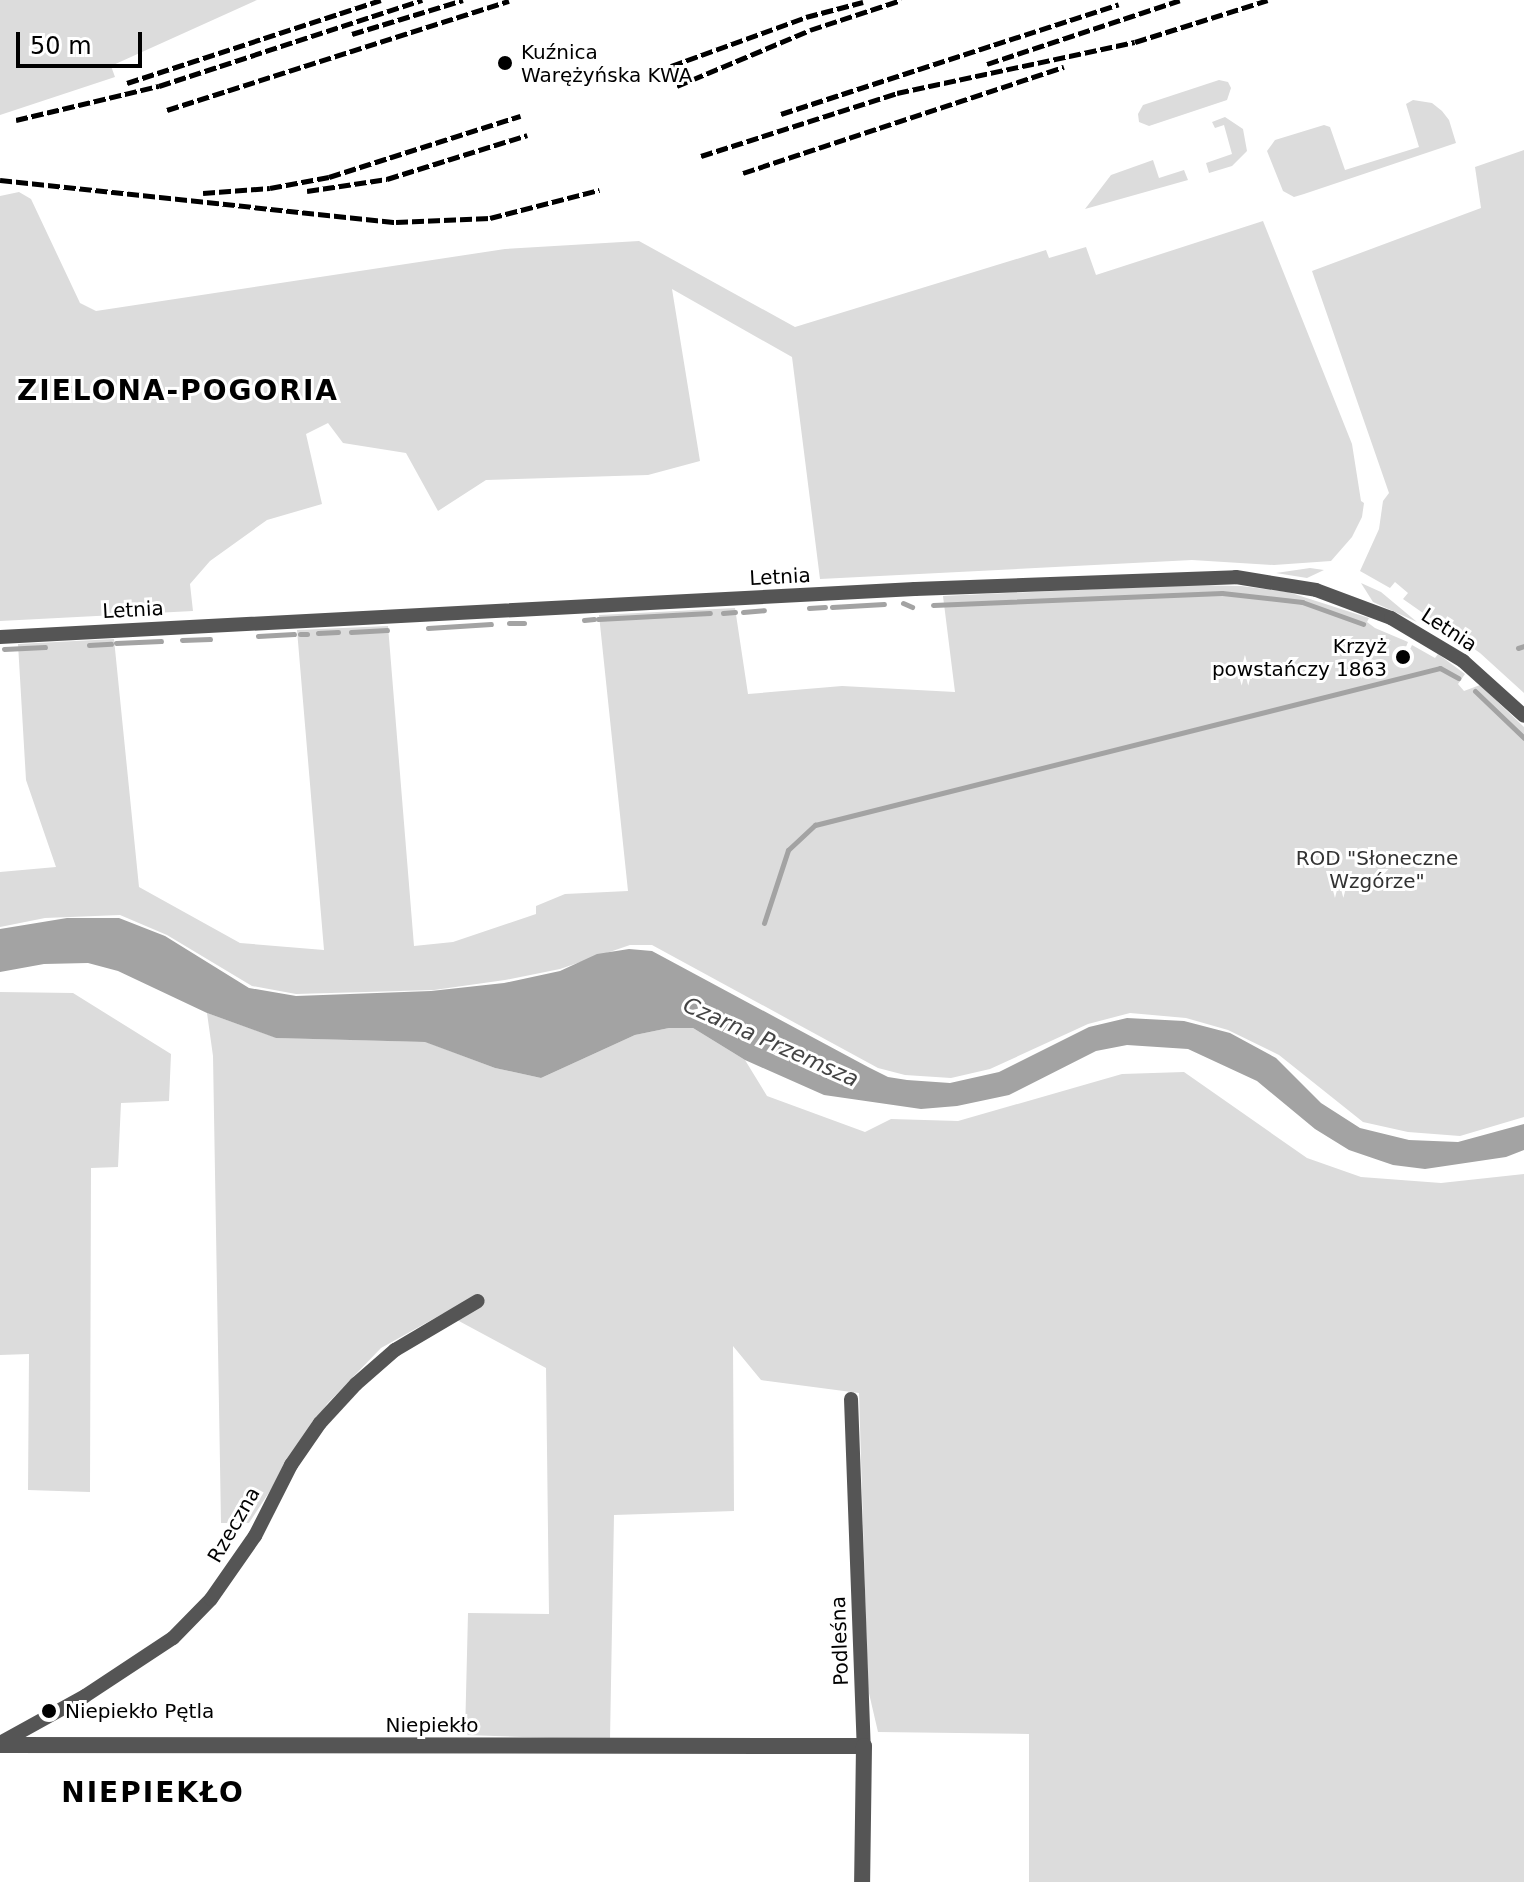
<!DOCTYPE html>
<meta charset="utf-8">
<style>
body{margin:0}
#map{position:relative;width:1524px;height:1882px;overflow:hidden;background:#fff;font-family:"DejaVu Sans",sans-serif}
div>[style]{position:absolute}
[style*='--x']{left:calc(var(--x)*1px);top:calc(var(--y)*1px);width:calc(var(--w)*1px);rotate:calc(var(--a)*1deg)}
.green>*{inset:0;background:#dcdcdc}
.water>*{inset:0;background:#a3a3a3}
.stream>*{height:5px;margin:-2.5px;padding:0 2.5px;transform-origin:2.5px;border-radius:2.5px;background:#a3a3a3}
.minor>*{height:14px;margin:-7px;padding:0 7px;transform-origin:7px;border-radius:7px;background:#555}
.tertiary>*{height:16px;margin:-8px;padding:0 8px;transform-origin:8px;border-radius:8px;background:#555}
.rail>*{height:5px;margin-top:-2.5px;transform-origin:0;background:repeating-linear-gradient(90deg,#000 0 12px,transparent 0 16px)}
.dots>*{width:22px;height:22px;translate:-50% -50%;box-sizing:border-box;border:4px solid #fff;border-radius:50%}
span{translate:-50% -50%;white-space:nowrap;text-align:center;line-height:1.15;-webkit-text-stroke:6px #fff;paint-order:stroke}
.poi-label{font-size:20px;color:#000}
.left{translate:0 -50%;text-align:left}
.right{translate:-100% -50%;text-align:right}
.street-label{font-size:20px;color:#000}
.park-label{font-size:20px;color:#333}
.water-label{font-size:22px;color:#444;font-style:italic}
.district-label{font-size:28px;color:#000;font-weight:700;letter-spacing:2px}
.scale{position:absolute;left:16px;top:32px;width:126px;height:36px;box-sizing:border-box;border:4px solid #000;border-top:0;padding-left:10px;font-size:24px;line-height:28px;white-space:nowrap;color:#000;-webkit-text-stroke:6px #fff;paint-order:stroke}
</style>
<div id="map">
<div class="green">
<div style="clip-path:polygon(0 0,257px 0,111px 66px,115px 77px,0 115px)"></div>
<div style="clip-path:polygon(1219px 80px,1228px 82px,1231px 88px,1227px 100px,1149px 126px,1139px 122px,1138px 114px,1143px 105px)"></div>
<div style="clip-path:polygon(1413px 100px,1432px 103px,1442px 111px,1449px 120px,1456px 143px,1304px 194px,1294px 197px,1283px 191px,1267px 151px,1275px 140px,1324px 125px,1330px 127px,1345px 170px,1419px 147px,1406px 104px)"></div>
<div style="clip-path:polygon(1225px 117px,1243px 129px,1247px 151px,1232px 166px,1209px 173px,1206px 163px,1232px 154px,1224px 125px,1215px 128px,1212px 122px)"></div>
<div style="clip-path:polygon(1524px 150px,1524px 693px,1480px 653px,1403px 599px,1408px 593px,1395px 582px,1390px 588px,1360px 571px,1379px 529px,1383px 501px,1389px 493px,1312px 271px,1481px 208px,1475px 167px)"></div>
<div style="clip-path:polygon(1153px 160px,1159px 178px,1184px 170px,1188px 180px,1085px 209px,1111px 175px)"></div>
<div style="clip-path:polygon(19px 192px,31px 199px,80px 303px,96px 311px,505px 249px,639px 241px,795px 327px,1046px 250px,1049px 258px,1086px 247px,1096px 275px,1263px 221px,1352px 444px,1361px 501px,1364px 503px,1362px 517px,1352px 537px,1331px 561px,1274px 565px,1192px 560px,820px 579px,792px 357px,672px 289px,700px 461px,648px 475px,486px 480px,438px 511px,406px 453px,343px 443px,328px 423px,306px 434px,322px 504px,267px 520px,210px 561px,190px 584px,193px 611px,0 621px,0 196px)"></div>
<div style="clip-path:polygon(1310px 568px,1324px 570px,1307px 578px,1276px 573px)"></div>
<div style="clip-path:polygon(1361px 583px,1381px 592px,1417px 622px,1373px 602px)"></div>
<div style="clip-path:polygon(1187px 585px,1241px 586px,1288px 592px,1369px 618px,1367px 622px,1375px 628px,1408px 642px,1401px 659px,1405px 660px,1412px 645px,1435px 658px,1438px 654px,1465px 674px,1458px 684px,1464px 691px,1480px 685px,1524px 727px,1524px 1117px,1460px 1136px,1408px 1132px,1363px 1122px,1279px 1055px,1228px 1030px,1186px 1018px,1130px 1013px,1088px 1024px,990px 1069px,951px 1078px,905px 1075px,878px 1068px,652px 945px,630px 945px,560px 969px,505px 980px,434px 990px,296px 994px,252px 986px,167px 935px,120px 915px,45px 918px,0 927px,0 872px,56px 867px,26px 780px,18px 644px,114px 639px,139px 887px,240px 943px,324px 950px,297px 630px,388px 626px,414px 946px,453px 942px,536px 914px,536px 906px,565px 894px,628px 891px,599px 615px,735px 608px,748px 694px,842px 686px,955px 692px,943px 596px)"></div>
<div style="clip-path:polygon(0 992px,73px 993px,171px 1054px,169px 1101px,121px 1103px,118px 1167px,91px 1168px,90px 1492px,28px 1490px,29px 1354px,0 1355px)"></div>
<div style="clip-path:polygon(207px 1013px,277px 1038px,426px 1042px,495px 1068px,541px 1078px,635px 1035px,669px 1028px,693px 1028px,745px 1060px,767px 1096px,865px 1132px,891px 1119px,958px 1121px,1122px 1074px,1184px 1072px,1307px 1158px,1361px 1177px,1441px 1183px,1524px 1174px,1524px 1882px,1029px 1882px,1029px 1734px,878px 1732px,868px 1689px,859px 1393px,761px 1380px,733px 1346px,734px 1511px,614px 1515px,610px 1740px,465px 1735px,468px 1613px,549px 1614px,546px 1368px,444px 1313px,381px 1348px,327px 1404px,249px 1523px,221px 1523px,213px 1056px)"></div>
</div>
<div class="water">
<div style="clip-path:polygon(67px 918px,119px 918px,165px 936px,249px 988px,296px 996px,431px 991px,504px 983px,560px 971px,597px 954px,629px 949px,652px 951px,868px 1067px,888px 1077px,907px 1080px,950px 1083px,999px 1072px,1089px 1027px,1127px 1018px,1184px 1021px,1230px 1033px,1276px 1058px,1321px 1103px,1360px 1128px,1409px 1140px,1458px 1142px,1524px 1124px,1524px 1150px,1506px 1157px,1425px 1169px,1393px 1165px,1349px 1150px,1315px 1129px,1257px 1081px,1188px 1049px,1127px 1045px,1096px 1051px,1009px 1095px,957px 1106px,921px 1109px,824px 1095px,745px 1060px,693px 1028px,669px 1028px,635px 1035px,541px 1078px,495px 1068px,425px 1042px,276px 1038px,207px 1013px,118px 971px,88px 963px,44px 964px,0 972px,0 929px)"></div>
</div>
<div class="stream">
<div style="--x:903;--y:603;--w:10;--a:24"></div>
<div style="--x:933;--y:605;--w:289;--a:-2.4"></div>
<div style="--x:1222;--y:593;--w:81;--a:6.4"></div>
<div style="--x:1302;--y:602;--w:65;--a:19.8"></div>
<div style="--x:832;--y:607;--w:52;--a:-3.3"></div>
<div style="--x:809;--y:608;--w:16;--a:-4"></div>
<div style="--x:743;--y:612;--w:21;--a:-5"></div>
<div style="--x:723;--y:613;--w:12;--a:-5"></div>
<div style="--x:598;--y:619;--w:112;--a:-3.1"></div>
<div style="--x:584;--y:620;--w:10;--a:-6"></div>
<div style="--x:509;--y:623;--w:15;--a:0"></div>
<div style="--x:428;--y:628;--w:63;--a:-3.6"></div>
<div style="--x:351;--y:632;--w:36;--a:-3"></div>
<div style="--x:318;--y:633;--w:20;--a:-3"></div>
<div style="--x:300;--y:634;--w:7;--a:0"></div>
<div style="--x:258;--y:636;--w:36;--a:-3"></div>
<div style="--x:182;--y:640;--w:28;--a:-2"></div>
<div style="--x:116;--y:643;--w:45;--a:-2.5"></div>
<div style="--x:89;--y:645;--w:22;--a:-3"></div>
<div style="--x:1518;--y:648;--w:6;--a:-18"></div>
<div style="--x:4;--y:649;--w:41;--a:-2.8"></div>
<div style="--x:1475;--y:691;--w:68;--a:43.8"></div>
<div style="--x:764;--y:923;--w:77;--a:-71.8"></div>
<div style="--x:788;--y:850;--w:37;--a:-43"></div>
<div style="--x:815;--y:825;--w:644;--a:-14.1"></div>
<div style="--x:1440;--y:668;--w:21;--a:29"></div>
</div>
<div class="minor">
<div style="--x:0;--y:637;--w:916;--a:-3"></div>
<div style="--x:915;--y:589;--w:321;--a:-2.1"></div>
<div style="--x:1236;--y:577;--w:81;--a:9.2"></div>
<div style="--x:1316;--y:590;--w:80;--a:20.5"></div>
<div style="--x:1391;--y:618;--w:84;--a:30.8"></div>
<div style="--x:1463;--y:661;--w:82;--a:42"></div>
<div style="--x:851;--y:1399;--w:347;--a:87.9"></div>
<div style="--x:0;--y:1743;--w:97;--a:-28.9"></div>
<div style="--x:85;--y:1696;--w:105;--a:-33.4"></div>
<div style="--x:173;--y:1638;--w:54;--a:-45.7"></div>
<div style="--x:211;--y:1599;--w:77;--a:-55.1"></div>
<div style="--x:255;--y:1536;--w:80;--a:-63.1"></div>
<div style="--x:291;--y:1465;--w:51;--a:-55.4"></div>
<div style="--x:320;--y:1423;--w:53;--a:-47.3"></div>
<div style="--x:356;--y:1384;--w:52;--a:-41.1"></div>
<div style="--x:395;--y:1350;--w:96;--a:-30.6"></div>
</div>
<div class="tertiary">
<div style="--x:0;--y:1745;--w:864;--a:0.07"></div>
<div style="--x:864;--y:1746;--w:136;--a:90.8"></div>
</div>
<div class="rail">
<div style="--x:352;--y:34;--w:116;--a:-17"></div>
<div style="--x:987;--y:64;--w:203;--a:-18.3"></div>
<div style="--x:671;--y:66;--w:144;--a:-19.9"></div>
<div style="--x:806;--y:17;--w:59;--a:-14.7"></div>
<div style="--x:127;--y:83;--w:267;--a:-18.1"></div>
<div style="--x:677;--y:86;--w:144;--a:-22.8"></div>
<div style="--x:810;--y:30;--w:96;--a:-18.2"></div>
<div style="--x:167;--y:110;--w:359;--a:-17.7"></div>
<div style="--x:781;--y:114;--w:355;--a:-18"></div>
<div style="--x:16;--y:120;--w:147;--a:-13.4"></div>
<div style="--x:159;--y:86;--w:277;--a:-18.1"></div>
<div style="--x:701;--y:156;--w:206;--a:-17.8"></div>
<div style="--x:897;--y:93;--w:243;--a:-12.1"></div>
<div style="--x:1135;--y:42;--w:139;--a:-17.5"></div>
<div style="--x:743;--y:173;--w:338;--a:-18.3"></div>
<div style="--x:0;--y:180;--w:398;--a:6.1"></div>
<div style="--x:396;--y:222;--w:94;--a:-2.4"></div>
<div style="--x:490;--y:218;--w:113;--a:-14.4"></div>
<div style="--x:307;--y:191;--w:81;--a:-8.5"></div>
<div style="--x:387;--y:179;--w:147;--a:-17.4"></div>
<div style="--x:203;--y:193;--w:67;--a:-4.3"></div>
<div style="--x:270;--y:188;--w:60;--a:-10.6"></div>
<div style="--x:329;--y:177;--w:201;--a:-17.7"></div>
</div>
<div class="dots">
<div style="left:505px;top:63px;background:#000"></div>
<div style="left:1403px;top:657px;background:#000"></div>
<div style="left:49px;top:1711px;background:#000"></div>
</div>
<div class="poi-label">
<span class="left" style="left:521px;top:64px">Kuźnica<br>Warężyńska KWA</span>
<span class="right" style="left:1387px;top:658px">Krzyż<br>powstańczy 1863</span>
<span class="left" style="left:65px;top:1711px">Niepiekło Pętla</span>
</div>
<div class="street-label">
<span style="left:780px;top:577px;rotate:-3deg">Letnia</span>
<span style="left:133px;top:610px;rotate:-3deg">Letnia</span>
<span style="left:1449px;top:630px;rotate:33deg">Letnia</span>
<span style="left:234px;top:1525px;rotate:-60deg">Rzeczna</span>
<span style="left:840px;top:1641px;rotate:-92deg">Podleśna</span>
<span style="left:432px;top:1725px">Niepiekło</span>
</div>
<div class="park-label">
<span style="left:1377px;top:870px">ROD "Słoneczne<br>Wzgórze"</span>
</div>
<div class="water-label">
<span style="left:771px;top:1042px;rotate:24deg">Czarna Przemsza</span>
</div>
<div class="district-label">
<span style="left:178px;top:391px">ZIELONA-POGORIA</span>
<span style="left:153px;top:1793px">NIEPIEKŁO</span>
</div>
<div class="scale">50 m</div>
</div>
